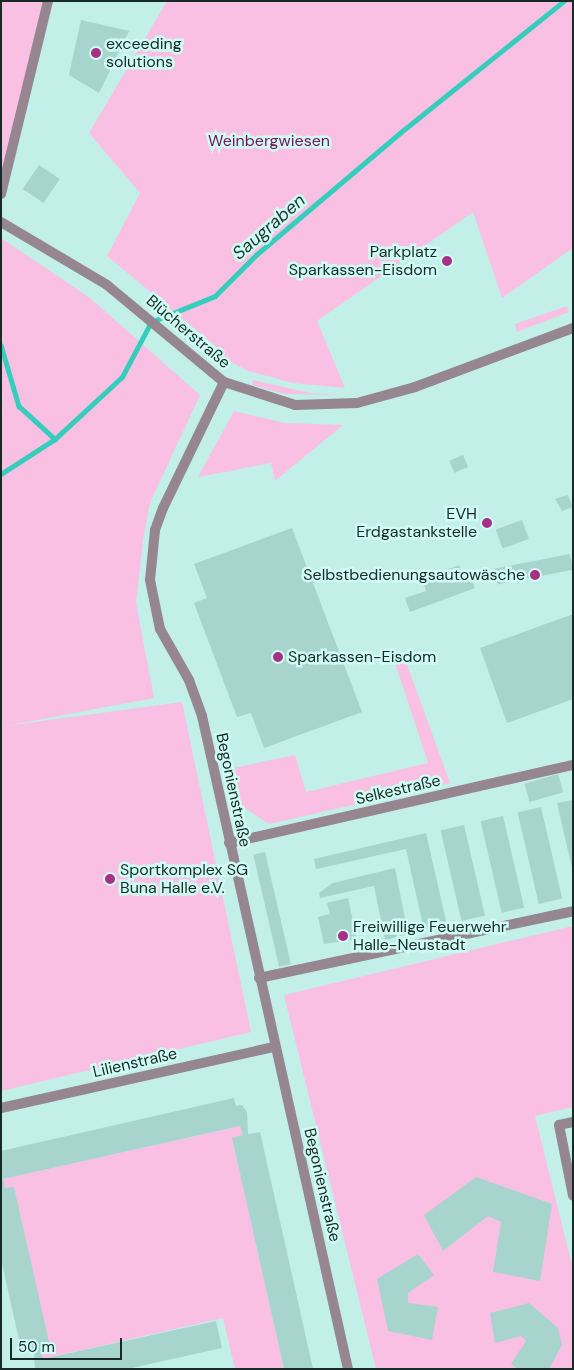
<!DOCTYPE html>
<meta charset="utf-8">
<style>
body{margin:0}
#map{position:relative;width:574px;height:1370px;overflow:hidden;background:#c2efe7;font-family:"DM Sans",sans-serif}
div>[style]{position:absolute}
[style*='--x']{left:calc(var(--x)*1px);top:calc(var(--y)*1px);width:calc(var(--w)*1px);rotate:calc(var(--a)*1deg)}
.green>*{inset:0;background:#fac0e4}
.stream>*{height:4.5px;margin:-2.25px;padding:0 2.25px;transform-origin:2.25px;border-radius:2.25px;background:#35cdbc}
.building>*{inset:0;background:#a7d4cc;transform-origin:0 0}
.minor>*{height:10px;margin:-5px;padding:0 5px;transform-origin:5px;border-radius:5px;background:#95868f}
.tertiary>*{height:10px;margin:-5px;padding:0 5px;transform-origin:5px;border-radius:5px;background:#95868f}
.dots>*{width:14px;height:14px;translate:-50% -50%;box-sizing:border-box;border:2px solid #cffdf4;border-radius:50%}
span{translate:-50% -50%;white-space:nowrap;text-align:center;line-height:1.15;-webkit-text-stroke:5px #cffdf4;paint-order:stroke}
.poi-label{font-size:16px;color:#182a27}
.left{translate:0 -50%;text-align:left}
.right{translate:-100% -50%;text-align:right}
.park-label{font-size:16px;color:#77105d}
.street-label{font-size:16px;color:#182a27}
.water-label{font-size:18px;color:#233b37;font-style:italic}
.frame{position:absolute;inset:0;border:2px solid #182a27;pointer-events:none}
.scale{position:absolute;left:10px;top:1338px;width:112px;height:22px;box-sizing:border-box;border:2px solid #182a27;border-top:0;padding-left:6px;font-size:15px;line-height:18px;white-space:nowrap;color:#182a27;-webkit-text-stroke:4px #cffdf4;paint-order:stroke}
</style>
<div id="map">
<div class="green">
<div style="clip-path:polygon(1px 1px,43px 1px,1px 183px)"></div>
<div style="clip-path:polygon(167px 1px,573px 1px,573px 248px,502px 298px,473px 212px,317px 321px,345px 388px,293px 383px,248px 371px,222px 357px,225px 354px,107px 256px,140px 193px,89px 133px)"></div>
<div style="clip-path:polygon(1px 238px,90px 298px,200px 395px,150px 503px,143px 540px,136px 603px,154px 698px,5px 726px,182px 702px,251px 1032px,1px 1091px)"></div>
<div style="clip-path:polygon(567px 306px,569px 312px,517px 332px,515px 324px)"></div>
<div style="clip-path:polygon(253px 380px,310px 393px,344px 395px,285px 394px,252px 385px)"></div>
<div style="clip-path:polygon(234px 411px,285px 423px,343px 425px,275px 481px,271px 463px,198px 477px)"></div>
<div style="clip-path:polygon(405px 659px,450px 783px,269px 824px,242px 806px,233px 768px,295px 755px,306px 792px,428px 763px,395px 663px)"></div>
<div style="clip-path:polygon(573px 926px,573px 1107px,535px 1116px,573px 1269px,573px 1369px,376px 1369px,284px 995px)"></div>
<div style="clip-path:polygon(240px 1126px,243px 1135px,232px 1138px,284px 1369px,235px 1369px,223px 1318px,43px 1359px,41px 1349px,49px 1346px,14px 1187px,5px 1188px,3px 1179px)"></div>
</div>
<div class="stream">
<div style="--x:1;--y:345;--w:64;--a:73.6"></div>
<div style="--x:19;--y:406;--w:49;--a:42.5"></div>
<div style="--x:1;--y:474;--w:64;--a:-32.9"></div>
<div style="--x:55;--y:439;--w:91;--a:-42.8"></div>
<div style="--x:122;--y:377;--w:62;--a:-62.2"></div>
<div style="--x:151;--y:322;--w:69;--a:-22.1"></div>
<div style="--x:215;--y:296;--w:58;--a:-45"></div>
<div style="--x:256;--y:255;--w:190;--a:-40.3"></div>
<div style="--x:401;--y:132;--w:209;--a:-38.8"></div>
</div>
<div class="building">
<div style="clip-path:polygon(81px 20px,129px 31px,99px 93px,69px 75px)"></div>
<div style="left:39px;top:165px;width:25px;height:29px;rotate:34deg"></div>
<div style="left:463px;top:455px;width:13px;height:15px;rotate:67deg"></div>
<div style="clip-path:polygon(568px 495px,573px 507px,562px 511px,555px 499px)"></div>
<div style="left:522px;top:520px;width:20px;height:28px;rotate:70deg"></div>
<div style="clip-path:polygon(292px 528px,362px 712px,264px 748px,251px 713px,237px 717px,194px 603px,207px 598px,194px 564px)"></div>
<div style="left:570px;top:554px;width:16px;height:77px;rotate:79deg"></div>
<div style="clip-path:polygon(459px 565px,464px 579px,471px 577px,475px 588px,410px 612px,405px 598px,426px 591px,422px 579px)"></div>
<div style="clip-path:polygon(573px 614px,573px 699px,507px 723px,480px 648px)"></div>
<div style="left:558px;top:774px;width:19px;height:35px;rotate:74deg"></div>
<div style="clip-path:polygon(573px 800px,573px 868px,572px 868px,557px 803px)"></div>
<div style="left:541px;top:807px;width:94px;height:24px;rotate:77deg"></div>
<div style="left:503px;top:816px;width:94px;height:23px;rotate:77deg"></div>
<div style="left:464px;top:825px;width:93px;height:24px;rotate:77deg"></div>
<div style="clip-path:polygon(426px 833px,447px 925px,424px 930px,406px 849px,316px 869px,314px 859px)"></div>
<div style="left:265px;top:852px;width:115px;height:12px;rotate:77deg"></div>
<div style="clip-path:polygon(395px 868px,408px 934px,385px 940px,374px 886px,320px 898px,319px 893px,333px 883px)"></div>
<div style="clip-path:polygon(348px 898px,357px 939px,324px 944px,318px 917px,330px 914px,327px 903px)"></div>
<div style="clip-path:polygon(234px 1098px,236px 1106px,242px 1105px,247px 1112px,248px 1134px,260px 1132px,313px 1369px,284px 1369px,232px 1138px,243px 1135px,240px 1126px,3px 1179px,5px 1188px,14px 1187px,50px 1346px,41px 1349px,43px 1359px,216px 1321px,222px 1348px,127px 1369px,35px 1369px,34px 1350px,22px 1353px,1px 1259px,1px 1151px)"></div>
<div style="clip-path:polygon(476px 1177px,552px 1204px,540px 1281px,493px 1272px,501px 1222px,488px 1216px,443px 1251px,424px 1215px)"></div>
<div style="clip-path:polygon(418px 1254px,434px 1275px,408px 1293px,408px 1303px,438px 1307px,432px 1340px,388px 1331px,377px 1279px)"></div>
<div style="clip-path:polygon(529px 1303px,558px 1328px,562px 1345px,549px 1369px,518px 1369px,511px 1364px,526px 1341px,521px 1336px,495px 1343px,490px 1313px)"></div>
</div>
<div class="minor">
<div style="--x:1;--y:194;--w:199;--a:-76.3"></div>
<div style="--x:229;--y:843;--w:353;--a:-12.8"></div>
<div style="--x:259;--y:978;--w:321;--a:-12"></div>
<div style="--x:573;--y:1122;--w:14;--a:168"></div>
<div style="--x:559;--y:1125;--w:72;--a:78.8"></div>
</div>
<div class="tertiary">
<div style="--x:1;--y:222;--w:123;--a:30.7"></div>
<div style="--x:107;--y:285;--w:152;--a:39.7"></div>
<div style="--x:224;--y:382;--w:75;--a:17.9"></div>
<div style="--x:295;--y:405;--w:62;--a:-1.8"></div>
<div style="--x:357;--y:403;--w:60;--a:-15.4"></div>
<div style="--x:415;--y:387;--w:169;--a:-20.5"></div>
<div style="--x:224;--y:382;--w:140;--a:115.8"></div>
<div style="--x:163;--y:508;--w:23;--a:110"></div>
<div style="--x:155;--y:530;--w:50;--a:95.7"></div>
<div style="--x:150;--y:580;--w:50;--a:78.5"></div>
<div style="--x:160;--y:629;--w:59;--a:60.4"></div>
<div style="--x:189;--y:680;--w:38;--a:70"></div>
<div style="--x:202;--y:716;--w:669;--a:77.4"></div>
<div style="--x:1;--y:1108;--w:281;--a:-12.6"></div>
</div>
<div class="dots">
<div style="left:96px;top:53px;background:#a72f85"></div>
<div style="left:447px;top:261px;background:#a72f85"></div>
<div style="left:487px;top:523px;background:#a72f85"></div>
<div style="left:535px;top:575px;background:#a72f85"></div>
<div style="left:278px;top:657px;background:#a72f85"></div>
<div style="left:110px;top:879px;background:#a72f85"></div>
<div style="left:343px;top:936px;background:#a72f85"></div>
</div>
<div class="poi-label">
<span class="left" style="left:106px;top:53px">exceeding<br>solutions</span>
<span class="right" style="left:437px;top:261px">Parkplatz<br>Sparkassen-Eisdom</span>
<span class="right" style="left:477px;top:523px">EVH<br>Erdgastankstelle</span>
<span class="right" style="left:525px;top:575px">Selbstbedienungsautowäsche</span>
<span class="left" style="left:288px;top:657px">Sparkassen-Eisdom</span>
<span class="left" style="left:120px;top:879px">Sportkomplex SG<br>Buna Halle e.V.</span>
<span class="left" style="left:353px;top:936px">Freiwillige Feuerwehr<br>Halle-Neustadt</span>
</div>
<div class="park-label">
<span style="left:269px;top:141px">Weinbergwiesen</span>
</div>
<div class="street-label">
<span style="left:188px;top:332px;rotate:40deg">Blücherstraße</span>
<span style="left:233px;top:790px;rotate:78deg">Begonienstraße</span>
<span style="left:398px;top:790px;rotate:-13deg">Selkestraße</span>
<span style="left:135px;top:1063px;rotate:-13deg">Lilienstraße</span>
<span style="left:322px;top:1185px;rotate:77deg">Begonienstraße</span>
</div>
<div class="water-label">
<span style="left:269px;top:227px;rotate:-41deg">Saugraben</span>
</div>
<div class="frame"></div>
<div class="scale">50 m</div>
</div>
